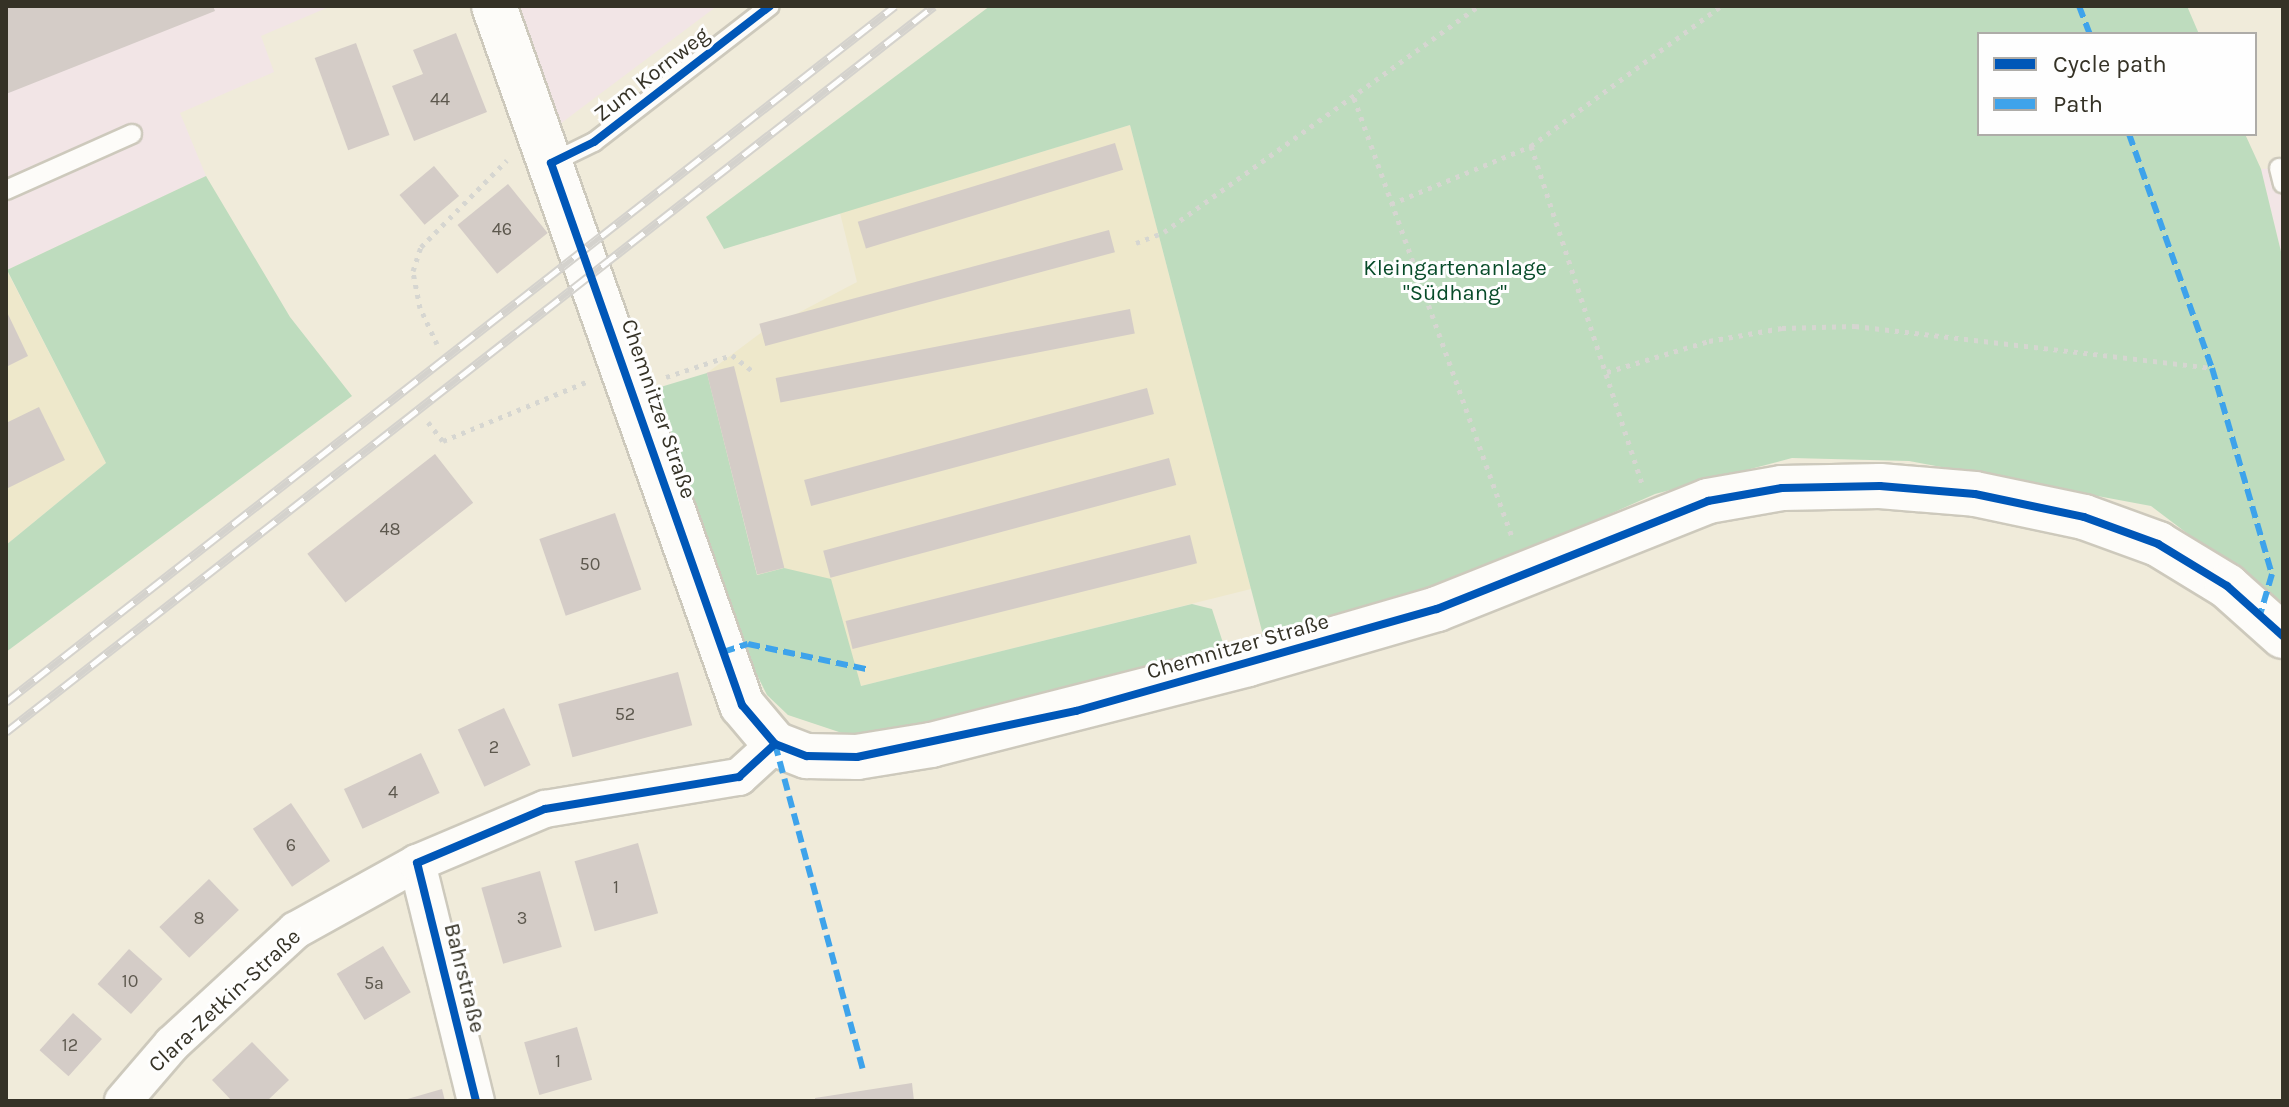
<!DOCTYPE html>
<meta charset="utf-8">
<style>
body{margin:0}
#map{position:relative;width:2289px;height:1107px;overflow:hidden;background:#f0ebda;font-family:Karla,sans-serif}
div>[style]{position:absolute}
[style*='--x']{left:calc(var(--x)*1px);top:calc(var(--y)*1px);width:calc(var(--w)*1px);rotate:calc(var(--a)*1deg)}
.commercial>*{inset:0;background:#f2e5e6}
.built>*{inset:0;background:#eee8cb}
.green>*{inset:0;background:#bedcbe}
.building>*{inset:0;background:#d4ccc7;transform-origin:0 0}
.path>*{height:5px;margin-top:-2.5px;transform-origin:0;background:repeating-linear-gradient(90deg,#d6d6d1 0 4px,transparent 0 10px)}
.roads{filter:drop-shadow(2px 0 #cdc9bc) drop-shadow(-2px 0 #cdc9bc) drop-shadow(0 2px #cdc9bc) drop-shadow(0 -2px #cdc9bc)}
.lane>*{height:18px;margin:-9px;padding:0 9px;transform-origin:9px;border-radius:9px;background:#fdfcf9}
.street>*{height:36px;margin:-18px;padding:0 18px;transform-origin:18px;border-radius:18px;background:#fdfcf9}
.secondary>*{height:44px;margin:-22px;padding:0 22px;transform-origin:22px;border-radius:22px;background:#fdfcf9}
.rail>*{height:9px;margin-top:-4.5px;transform-origin:0;background:repeating-linear-gradient(90deg,#fefefe 0 18px,#d4d2cd 0 36px);box-sizing:border-box;border-block:2px solid #d4d2cd}
.quiet>*{height:6px;margin-top:-3px;transform-origin:0;background:repeating-linear-gradient(90deg,#3ea3eb 0 12px,transparent 0 18px)}
.cycleway>*{height:8px;margin:-4px;padding:0 4px;transform-origin:4px;border-radius:4px;background:#0057b8}
span{translate:-50% -50%;white-space:nowrap;text-align:center;line-height:1.15;-webkit-text-stroke:6px #fefefe;paint-order:stroke}
.number-label{font-size:18px;color:#5d584e}
.number-label span{-webkit-text-stroke-width:0}
.street-label{font-size:22px;color:#353226}
.park-label{font-size:22px;color:#074b29}
.frame{position:absolute;inset:0;border:8px solid #353226;pointer-events:none}
.legend{position:absolute;left:1977px;top:32px;width:280px;height:104px;box-sizing:border-box;background:#fefefe;border:2px solid #aeaca8;margin:0;padding:10px 14px;list-style:none;font-size:24px;color:#353226}
.legend li{display:flex;align-items:center;gap:16px;height:40px}
.legend b{width:40px;border:2px solid #aeaca8}
</style>
<div id="map">
<div class="commercial">
<div style="clip-path:polygon(6px 6px,331px 6px,261px 36px,274px 72px,180px 113px,206px 176px,7px 270px)"></div>
<div style="clip-path:polygon(513px 6px,717px 6px,560px 124px)"></div>
<div style="clip-path:polygon(2279px 168px,2283px 173px,2283px 260px,2261px 169px)"></div>
</div>
<div class="built">
<div style="clip-path:polygon(1130px 125px,1251px 589px,861px 686px,784px 568px,758px 575px,707px 373px,762px 332px,857px 282px,840px 213px)"></div>
<div style="clip-path:polygon(6px 269px,106px 463px,6px 545px)"></div>
</div>
<div class="green">
<div style="clip-path:polygon(990px 6px,2187px 6px,2199px 34px,1979px 34px,1979px 134px,2245px 134px,2261px 169px,2283px 260px,2283px 606px,2151px 506px,1909px 461px,1792px 458px,1655px 494px,1455px 583px,1263px 635px,1130px 125px,724px 249px,706px 217px)"></div>
<div style="clip-path:polygon(206px 176px,290px 317px,352px 396px,6px 652px,6px 545px,106px 463px,7px 270px)"></div>
<div style="clip-path:polygon(707px 373px,757px 575px,784px 568px,831px 579px,861px 686px,1192px 604px,1212px 609px,1223px 643px,1213px 653px,893px 735px,845px 734px,788px 715px,767px 695px,750px 661px,654px 389px)"></div>
</div>
<div class="building">
<div style="clip-path:polygon(6px 6px,213px 6px,215px 11px,6px 94px)"></div>
<div style="clip-path:polygon(456px 33px,487px 112px,414px 141px,392px 86px,423px 74px,413px 50px)"></div>
<div style="left:356px;top:43px;width:98px;height:44px;rotate:70deg"></div>
<div style="left:1115px;top:143px;width:28px;height:269px;rotate:73deg"></div>
<div style="left:434px;top:166px;width:39px;height:45px;rotate:50deg"></div>
<div style="left:508px;top:184px;width:63px;height:65px;rotate:51deg"></div>
<div style="left:1109px;top:230px;width:23px;height:362px;rotate:75deg"></div>
<div style="left:1130px;top:309px;width:25px;height:361px;rotate:79deg"></div>
<div style="clip-path:polygon(6px 310px,28px 356px,6px 367px)"></div>
<div style="left:734px;top:366px;width:208px;height:28px;rotate:76deg"></div>
<div style="left:1147px;top:388px;width:27px;height:355px;rotate:75deg"></div>
<div style="clip-path:polygon(39px 407px,65px 460px,6px 489px,6px 423px)"></div>
<div style="left:435px;top:454px;width:62px;height:162px;rotate:52deg"></div>
<div style="left:1169px;top:458px;width:28px;height:358px;rotate:75deg"></div>
<div style="left:615px;top:513px;width:81px;height:80px;rotate:71deg"></div>
<div style="left:1190px;top:535px;width:29px;height:355px;rotate:76deg"></div>
<div style="left:678px;top:672px;width:55px;height:124px;rotate:75deg"></div>
<div style="left:504px;top:708px;width:63px;height:51px;rotate:65deg"></div>
<div style="left:421px;top:753px;width:44px;height:85px;rotate:65deg"></div>
<div style="left:291px;top:803px;width:70px;height:46px;rotate:56deg"></div>
<div style="left:638px;top:843px;width:73px;height:66px;rotate:74deg"></div>
<div style="left:540px;top:871px;width:79px;height:61px;rotate:74deg"></div>
<div style="left:209px;top:879px;width:43px;height:69px;rotate:46deg"></div>
<div style="left:383px;top:946px;width:54px;height:54px;rotate:59deg"></div>
<div style="left:129px;top:949px;width:45px;height:47px;rotate:42deg"></div>
<div style="left:73px;top:1013px;width:39px;height:50px;rotate:42deg"></div>
<div style="left:577px;top:1027px;width:55px;height:55px;rotate:74deg"></div>
<div style="clip-path:polygon(252px 1042px,289px 1080px,267px 1101px,232px 1101px,212px 1080px)"></div>
<div style="clip-path:polygon(912px 1083px,914px 1101px,815px 1101px,815px 1098px)"></div>
<div style="clip-path:polygon(442px 1089px,445px 1101px,404px 1101px,404px 1100px)"></div>
</div>
<div class="path">
<div style="--x:1354;--y:98;--w:467;--a:70.2"></div>
<div style="--x:1531;--y:146;--w:358;--a:71.8"></div>
<div style="--x:1391;--y:204;--w:152;--a:-22.5"></div>
<div style="--x:1531;--y:146;--w:236;--a:-36.4"></div>
<div style="--x:1136;--y:243;--w:30;--a:-21"></div>
<div style="--x:1164;--y:232;--w:387;--a:-35.7"></div>
<div style="--x:437;--y:344;--w:40;--a:-115"></div>
<div style="--x:420;--y:308;--w:38;--a:-101"></div>
<div style="--x:413;--y:271;--w:25;--a:-72"></div>
<div style="--x:421;--y:247;--w:122;--a:-45.3"></div>
<div style="--x:1607;--y:372;--w:107;--a:-16.9"></div>
<div style="--x:1709;--y:341;--w:74;--a:-10.1"></div>
<div style="--x:1782;--y:328;--w:73;--a:-1.6"></div>
<div style="--x:1855;--y:326;--w:359;--a:6.7"></div>
<div style="--x:666;--y:377;--w:70;--a:-18.4"></div>
<div style="--x:732;--y:355;--w:29;--a:38"></div>
<div style="--x:428;--y:422;--w:24;--a:52"></div>
<div style="--x:443;--y:441;--w:155;--a:-22.4"></div>
</div>
<div class="roads">
<div class="lane">
<div style="--x:551;--y:163;--w:48;--a:-26"></div>
<div style="--x:594;--y:142;--w:222;--a:-37.7"></div>
<div style="--x:2279;--y:168;--w:16;--a:76"></div>
<div style="--x:6;--y:190;--w:138;--a:-24"></div>
</div>
<div class="street">
<div style="--x:417;--y:863;--w:245;--a:76.1"></div>
<div style="--x:123;--y:1101;--w:75;--a:-49.3"></div>
<div style="--x:172;--y:1044;--w:168;--a:-42.6"></div>
<div style="--x:296;--y:930;--w:138;--a:-29"></div>
<div style="--x:417;--y:863;--w:139;--a:-22.9"></div>
<div style="--x:545;--y:809;--w:197;--a:-9.4"></div>
<div style="--x:739;--y:777;--w:49;--a:-42.5"></div>
</div>
<div class="secondary">
<div style="--x:494;--y:6;--w:742;--a:70.47"></div>
<div style="--x:742;--y:705;--w:51;--a:49.8"></div>
<div style="--x:775;--y:744;--w:34;--a:21"></div>
<div style="--x:807;--y:756;--w:50;--a:1.1"></div>
<div style="--x:857;--y:757;--w:75;--a:-9.2"></div>
<div style="--x:931;--y:745;--w:327;--a:-14.3"></div>
<div style="--x:1248;--y:664;--w:197;--a:-16.2"></div>
<div style="--x:1437;--y:609;--w:292;--a:-21.7"></div>
<div style="--x:1708;--y:501;--w:75;--a:-10"></div>
<div style="--x:1782;--y:488;--w:98;--a:-1.2"></div>
<div style="--x:1880;--y:486;--w:95;--a:4.8"></div>
<div style="--x:1975;--y:494;--w:111;--a:11.9"></div>
<div style="--x:2084;--y:517;--w:79;--a:20"></div>
<div style="--x:2158;--y:544;--w:81;--a:31.3"></div>
<div style="--x:2227;--y:586;--w:75;--a:41.8"></div>
</div>
</div>
<div class="rail">
<div style="--x:6;--y:702;--w:1129;--a:-38.06"></div>
<div style="--x:6;--y:732;--w:1178;--a:-38.04"></div>
</div>
<div class="quiet">
<div style="--x:2079;--y:6;--w:30;--a:69"></div>
<div style="--x:2129;--y:134;--w:248;--a:70.5"></div>
<div style="--x:2212;--y:368;--w:215;--a:73.8"></div>
<div style="--x:2272;--y:574;--w:43;--a:106.3"></div>
<div style="--x:723;--y:652;--w:26;--a:-18"></div>
<div style="--x:748;--y:644;--w:121;--a:12"></div>
<div style="--x:775;--y:744;--w:338;--a:74.9"></div>
</div>
<div class="cycleway">
<div style="--x:770;--y:6;--w:222;--a:142.3"></div>
<div style="--x:594;--y:142;--w:48;--a:154"></div>
<div style="--x:551;--y:163;--w:575;--a:70.59"></div>
<div style="--x:742;--y:705;--w:51;--a:49.8"></div>
<div style="--x:775;--y:744;--w:34;--a:21"></div>
<div style="--x:807;--y:756;--w:50;--a:1.1"></div>
<div style="--x:857;--y:757;--w:224;--a:-11.9"></div>
<div style="--x:1076;--y:711;--w:375;--a:-15.8"></div>
<div style="--x:1437;--y:609;--w:292;--a:-21.7"></div>
<div style="--x:1708;--y:501;--w:75;--a:-10"></div>
<div style="--x:1782;--y:488;--w:98;--a:-1.2"></div>
<div style="--x:1880;--y:486;--w:95;--a:4.8"></div>
<div style="--x:1975;--y:494;--w:111;--a:11.9"></div>
<div style="--x:2084;--y:517;--w:79;--a:20"></div>
<div style="--x:2158;--y:544;--w:81;--a:31.3"></div>
<div style="--x:2227;--y:586;--w:75;--a:41.8"></div>
<div style="--x:476;--y:1101;--w:245;--a:-103.9"></div>
<div style="--x:417;--y:863;--w:139;--a:-22.9"></div>
<div style="--x:545;--y:809;--w:197;--a:-9.4"></div>
<div style="--x:739;--y:777;--w:49;--a:-42.5"></div>
</div>
<div class="number-label">
<span style="left:440px;top:99px">44</span>
<span style="left:502px;top:229px">46</span>
<span style="left:390px;top:529px">48</span>
<span style="left:590px;top:564px">50</span>
<span style="left:625px;top:714px">52</span>
<span style="left:494px;top:747px">2</span>
<span style="left:393px;top:792px">4</span>
<span style="left:291px;top:845px">6</span>
<span style="left:616px;top:887px">1</span>
<span style="left:199px;top:918px">8</span>
<span style="left:522px;top:918px">3</span>
<span style="left:130px;top:981px">10</span>
<span style="left:374px;top:983px">5a</span>
<span style="left:70px;top:1045px">12</span>
<span style="left:558px;top:1061px">1</span>
</div>
<div class="street-label">
<span style="left:652px;top:75px;rotate:-38deg">Zum Kornweg</span>
<span style="left:658px;top:409px;rotate:71deg">Chemnitzer Straße</span>
<span style="left:1238px;top:647px;rotate:-16deg">Chemnitzer Straße</span>
<span style="left:464px;top:978px;rotate:76deg">Bahrstraße</span>
<span style="left:225px;top:1001px;rotate:-43deg">Clara-Zetkin-Straße</span>
</div>
<div class="park-label">
<span style="left:1455px;top:281px">Kleingartenanlage<br>"Südhang"</span>
</div>
<div class="frame"></div>
<ul class="legend">
<li><b style="height:10px;background:#0057b8"></b>Cycle path</li>
<li><b style="height:10px;background:#3ea3eb"></b>Path</li>
</ul>
</div>
